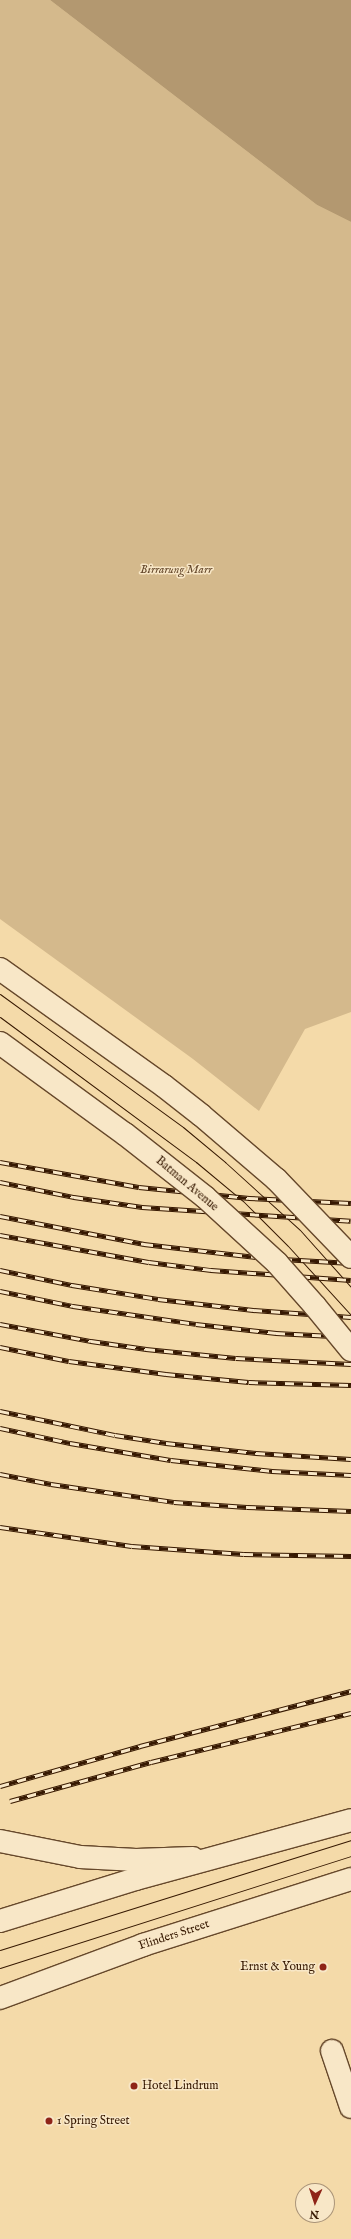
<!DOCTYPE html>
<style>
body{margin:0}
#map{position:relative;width:351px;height:2239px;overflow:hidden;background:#f4daa9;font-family:"IM FELL English",serif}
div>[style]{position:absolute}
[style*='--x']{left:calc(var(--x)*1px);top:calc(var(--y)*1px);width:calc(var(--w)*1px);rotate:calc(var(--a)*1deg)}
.green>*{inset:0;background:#d4b98c}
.water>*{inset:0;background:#b39870}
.roads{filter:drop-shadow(1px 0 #66482b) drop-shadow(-1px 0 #66482b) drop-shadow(0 1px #66482b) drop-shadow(0 -1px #66482b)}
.minor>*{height:22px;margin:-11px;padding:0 11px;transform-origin:11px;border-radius:11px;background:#f8e7c7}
.tertiary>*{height:22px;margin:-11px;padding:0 11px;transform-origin:11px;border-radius:11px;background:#f8e7c7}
.secondary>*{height:22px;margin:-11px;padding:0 11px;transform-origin:11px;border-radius:11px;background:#f8e7c7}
.tram>*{height:1px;margin:-0.5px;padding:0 0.5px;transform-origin:0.5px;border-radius:0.5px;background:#361801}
.rail>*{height:4.5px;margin-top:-2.25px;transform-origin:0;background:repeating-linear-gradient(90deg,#f8e7c7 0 9px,#361801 0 18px);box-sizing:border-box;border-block:1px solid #361801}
.bridges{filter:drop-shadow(1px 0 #66482b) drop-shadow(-1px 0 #66482b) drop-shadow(0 1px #66482b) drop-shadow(0 -1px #66482b)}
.tertiary-bridge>*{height:22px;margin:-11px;padding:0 11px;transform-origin:11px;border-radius:11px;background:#f8e7c7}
.dots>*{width:11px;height:11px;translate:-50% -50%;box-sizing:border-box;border:2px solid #f8e7c7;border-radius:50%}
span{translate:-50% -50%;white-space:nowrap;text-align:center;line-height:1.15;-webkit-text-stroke:3px #f8e7c7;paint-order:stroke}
.park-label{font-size:12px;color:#65482b;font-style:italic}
.street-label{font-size:12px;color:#361801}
.poi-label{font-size:12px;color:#361801}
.right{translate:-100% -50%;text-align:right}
.left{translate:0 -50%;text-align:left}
.north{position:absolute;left:295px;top:2183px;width:40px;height:40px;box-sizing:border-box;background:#f8e7c7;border:1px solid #aa9478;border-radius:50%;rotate:183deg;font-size:11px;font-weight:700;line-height:16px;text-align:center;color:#361801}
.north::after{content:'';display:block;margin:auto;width:14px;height:18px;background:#8f2418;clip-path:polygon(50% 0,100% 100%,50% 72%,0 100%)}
</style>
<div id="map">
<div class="green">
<div style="clip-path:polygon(0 0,50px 0,317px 205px,351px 222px,351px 1012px,305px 1029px,259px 1111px,193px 1059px,0 919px)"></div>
</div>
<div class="water">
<div style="clip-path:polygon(50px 0,351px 0,351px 222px,317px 205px)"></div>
</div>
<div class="roads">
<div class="minor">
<div style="--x:332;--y:2051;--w:59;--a:71.3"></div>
</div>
<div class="tertiary">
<div style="--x:0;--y:1841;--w:82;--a:11.3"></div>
<div style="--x:80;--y:1857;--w:56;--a:3.1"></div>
<div style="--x:136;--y:1860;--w:57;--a:-2"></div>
</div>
<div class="secondary">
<div style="--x:0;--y:1921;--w:142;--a:-17.2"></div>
<div style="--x:136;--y:1879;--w:223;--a:-15.3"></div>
<div style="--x:0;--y:1998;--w:153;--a:-20.3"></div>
<div style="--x:143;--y:1945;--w:218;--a:-17.6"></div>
</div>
</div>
<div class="tram">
<div style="--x:0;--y:994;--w:226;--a:36"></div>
<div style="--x:183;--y:1127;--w:55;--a:39.8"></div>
<div style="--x:225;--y:1162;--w:101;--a:42.2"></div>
<div style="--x:300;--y:1230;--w:76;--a:48.2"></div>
<div style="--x:0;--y:1017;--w:244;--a:36.5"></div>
<div style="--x:196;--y:1162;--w:62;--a:39.8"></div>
<div style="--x:244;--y:1202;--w:62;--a:45"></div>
<div style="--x:288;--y:1246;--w:93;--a:47.6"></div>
<div style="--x:0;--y:1950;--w:368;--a:-17.4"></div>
<div style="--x:0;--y:1968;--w:368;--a:-17.7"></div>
</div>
<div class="rail">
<div style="--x:0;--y:1162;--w:141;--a:10.2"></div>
<div style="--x:139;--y:1187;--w:111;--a:5.7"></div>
<div style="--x:249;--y:1198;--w:102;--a:2.8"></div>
<div style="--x:0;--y:1182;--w:76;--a:11.5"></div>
<div style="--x:74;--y:1197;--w:69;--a:8.4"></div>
<div style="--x:142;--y:1207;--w:209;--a:3.8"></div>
<div style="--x:0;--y:1216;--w:147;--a:11"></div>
<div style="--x:144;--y:1244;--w:122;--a:6.6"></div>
<div style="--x:265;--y:1258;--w:86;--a:3.3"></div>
<div style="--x:0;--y:1235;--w:151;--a:10.3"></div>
<div style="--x:149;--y:1262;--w:63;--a:7.4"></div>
<div style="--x:211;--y:1270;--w:140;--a:4.1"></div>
<div style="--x:0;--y:1270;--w:74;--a:11.8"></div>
<div style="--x:72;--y:1285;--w:87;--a:9.2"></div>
<div style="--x:158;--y:1299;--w:96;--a:6.6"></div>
<div style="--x:253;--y:1310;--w:98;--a:4.1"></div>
<div style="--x:0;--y:1291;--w:75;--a:11.6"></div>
<div style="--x:73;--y:1306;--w:124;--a:8.3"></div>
<div style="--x:196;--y:1324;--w:81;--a:6.4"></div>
<div style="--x:276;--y:1333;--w:75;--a:3.1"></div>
<div style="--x:0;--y:1324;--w:93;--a:10.6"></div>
<div style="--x:91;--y:1341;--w:56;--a:8.3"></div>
<div style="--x:146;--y:1349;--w:90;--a:5.7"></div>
<div style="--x:236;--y:1358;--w:115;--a:3"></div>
<div style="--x:0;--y:1347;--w:70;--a:11.5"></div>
<div style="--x:69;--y:1361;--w:98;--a:7.6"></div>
<div style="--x:166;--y:1374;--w:83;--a:5.5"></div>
<div style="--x:249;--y:1382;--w:102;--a:1.7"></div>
<div style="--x:0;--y:1411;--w:117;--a:11.8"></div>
<div style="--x:115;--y:1435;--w:52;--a:8.9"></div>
<div style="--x:166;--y:1443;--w:91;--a:6.3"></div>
<div style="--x:256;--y:1453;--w:95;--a:3.6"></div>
<div style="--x:0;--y:1428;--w:72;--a:12.1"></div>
<div style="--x:70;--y:1443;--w:102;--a:9.6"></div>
<div style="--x:171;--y:1460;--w:102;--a:6.2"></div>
<div style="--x:272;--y:1471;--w:79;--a:2.9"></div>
<div style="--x:0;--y:1474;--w:52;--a:11.1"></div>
<div style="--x:51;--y:1484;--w:124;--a:8.3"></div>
<div style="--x:174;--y:1502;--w:73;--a:3.9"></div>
<div style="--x:247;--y:1507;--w:104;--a:2.2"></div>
<div style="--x:0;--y:1527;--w:133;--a:8.2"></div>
<div style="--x:132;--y:1546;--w:112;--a:4.1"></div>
<div style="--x:244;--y:1554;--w:107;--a:1.1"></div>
<div style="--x:0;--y:1786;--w:146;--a:-15.9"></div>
<div style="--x:140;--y:1746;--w:218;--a:-14.6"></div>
<div style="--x:10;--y:1801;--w:146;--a:-15.5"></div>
<div style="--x:151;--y:1762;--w:206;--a:-13.8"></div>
</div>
<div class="bridges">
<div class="tertiary-bridge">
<div style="--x:0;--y:969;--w:201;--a:35.5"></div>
<div style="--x:164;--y:1086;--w:47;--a:38.1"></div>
<div style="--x:201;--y:1115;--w:99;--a:40.5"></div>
<div style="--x:276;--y:1179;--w:108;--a:46.1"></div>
<div style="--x:0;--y:1043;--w:155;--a:36.1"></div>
<div style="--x:125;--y:1134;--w:102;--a:38.2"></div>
<div style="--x:205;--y:1197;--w:98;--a:42.5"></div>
<div style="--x:277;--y:1263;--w:57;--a:48.5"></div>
<div style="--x:315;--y:1306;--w:57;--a:50.7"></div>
</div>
</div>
<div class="dots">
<div style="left:323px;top:1967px;background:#8f2418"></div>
<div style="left:134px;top:2086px;background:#8f2418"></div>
<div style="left:49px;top:2121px;background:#8f2418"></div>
</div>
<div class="park-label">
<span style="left:176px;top:570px">Birrarung Marr</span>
</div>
<div class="street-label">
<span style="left:187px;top:1184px;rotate:40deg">Batman Avenue</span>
<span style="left:174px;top:1935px;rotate:-18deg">Flinders Street</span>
</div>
<div class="poi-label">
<span class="right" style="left:315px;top:1967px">Ernst &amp; Young</span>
<span class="left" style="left:142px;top:2086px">Hotel Lindrum</span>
<span class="left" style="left:57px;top:2121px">1 Spring Street</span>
</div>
<div class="north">N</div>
</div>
